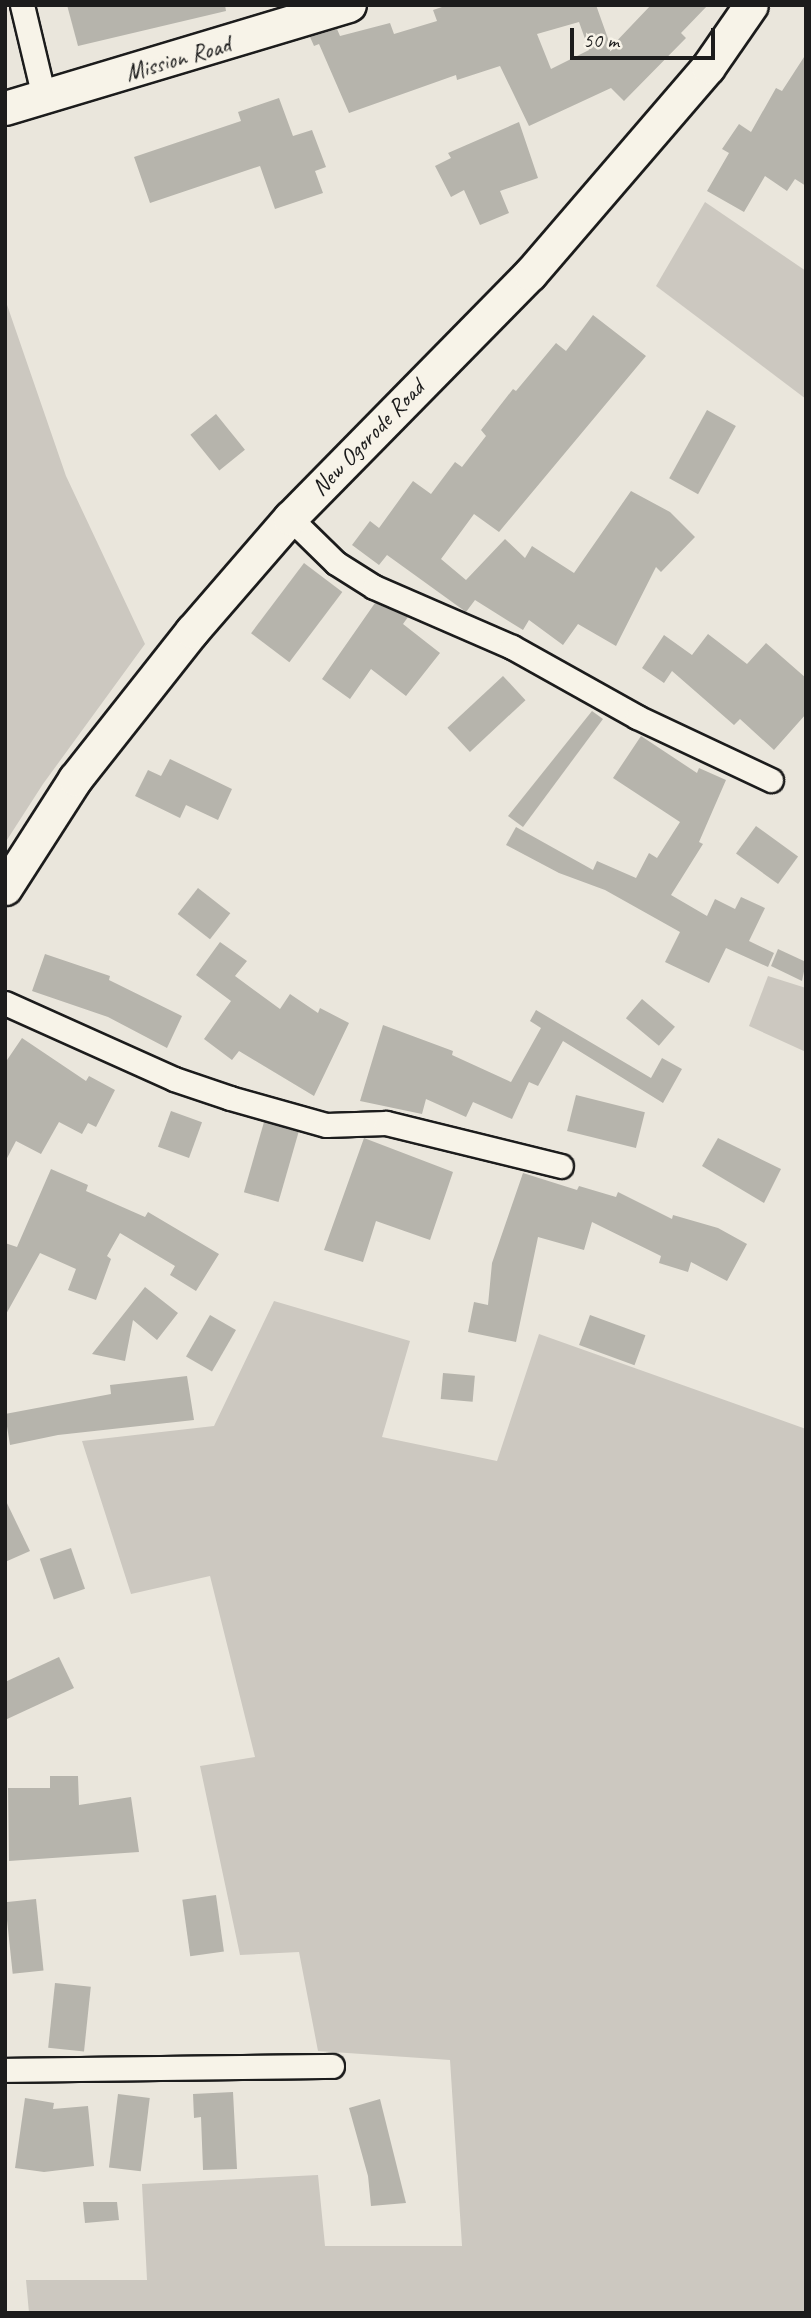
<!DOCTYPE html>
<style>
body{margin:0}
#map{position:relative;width:811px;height:2318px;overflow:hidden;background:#eae6dc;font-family:Caveat,sans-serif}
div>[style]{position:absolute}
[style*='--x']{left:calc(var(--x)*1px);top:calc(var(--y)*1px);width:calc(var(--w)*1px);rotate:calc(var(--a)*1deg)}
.green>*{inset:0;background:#ccc8c0}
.building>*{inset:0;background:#b6b4ac;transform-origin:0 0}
.roads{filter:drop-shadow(2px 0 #1c1c1c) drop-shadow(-2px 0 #1c1c1c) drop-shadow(0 2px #1c1c1c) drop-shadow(0 -2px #1c1c1c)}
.street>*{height:23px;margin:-11.5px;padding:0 11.5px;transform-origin:11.5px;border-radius:11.5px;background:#f7f3e8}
.secondary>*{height:33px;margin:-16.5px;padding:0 16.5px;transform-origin:16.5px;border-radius:16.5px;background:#f7f3e8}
span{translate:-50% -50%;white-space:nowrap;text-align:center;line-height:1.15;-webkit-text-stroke:6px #f7f3e8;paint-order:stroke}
.street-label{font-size:24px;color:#1c1c1c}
.frame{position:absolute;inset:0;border:7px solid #1c1c1c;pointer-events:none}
.scale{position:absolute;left:570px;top:28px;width:145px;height:32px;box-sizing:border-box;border:4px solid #1c1c1c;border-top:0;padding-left:9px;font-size:21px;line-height:24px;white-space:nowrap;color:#1c1c1c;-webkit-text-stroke:5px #f7f3e8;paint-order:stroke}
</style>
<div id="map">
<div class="green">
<div style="clip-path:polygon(705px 202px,806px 271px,806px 399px,656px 286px)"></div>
<div style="clip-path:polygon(5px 299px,66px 476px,145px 644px,43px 784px,5px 843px)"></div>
<div style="clip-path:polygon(768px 976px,806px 988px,806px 1052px,749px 1026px)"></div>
<div style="clip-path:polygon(274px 1301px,410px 1341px,382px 1437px,497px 1461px,539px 1334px,806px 1429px,806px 2313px,29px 2313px,26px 2280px,147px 2280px,142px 2184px,318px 2175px,325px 2246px,462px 2246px,450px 2060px,318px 2051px,299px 1952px,240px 1955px,200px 1766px,255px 1757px,210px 1576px,131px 1594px,82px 1441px,214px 1426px)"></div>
</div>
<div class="building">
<div style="clip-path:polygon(67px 5px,225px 5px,226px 11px,78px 46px)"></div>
<div style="clip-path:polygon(evenodd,448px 5px,596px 5px,611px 47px,651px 5px,708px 5px,681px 33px,686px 38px,624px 101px,611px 88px,529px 126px,500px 66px,457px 80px,456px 75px,349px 113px,319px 44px,314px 46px,310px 37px,337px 29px,340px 36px,390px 23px,394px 34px,437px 21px,433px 10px,448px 5px,579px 22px,589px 50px,551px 69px,537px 34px,579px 22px)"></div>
<div style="clip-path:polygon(806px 54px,806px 186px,795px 179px,787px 191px,765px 176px,744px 212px,707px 191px,729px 153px,722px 149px,739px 124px,751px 132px,776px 88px,782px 91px)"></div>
<div style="clip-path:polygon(279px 98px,293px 136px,312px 130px,326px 167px,315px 171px,323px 193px,275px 209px,260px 166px,150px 203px,134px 157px,241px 121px,238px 112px)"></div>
<div style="clip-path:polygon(519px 122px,538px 178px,500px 191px,509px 213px,480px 225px,464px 190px,451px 197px,435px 166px,451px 158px,448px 153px)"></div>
<div style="clip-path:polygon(593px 315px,646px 356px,499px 532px,474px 514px,441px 559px,466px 580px,505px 539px,525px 558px,532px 546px,574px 573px,631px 491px,670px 512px,695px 537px,661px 572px,656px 567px,616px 646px,578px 624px,563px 645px,529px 620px,523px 630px,475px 600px,466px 612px,387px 555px,379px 565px,352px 545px,370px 521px,379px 528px,413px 481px,431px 494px,455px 462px,462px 467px,486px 436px,481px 430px,513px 389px,516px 391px,556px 343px,566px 351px)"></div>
<div style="left:707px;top:410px;width:33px;height:78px;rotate:29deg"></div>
<div style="left:216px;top:414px;width:46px;height:33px;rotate:51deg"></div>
<div style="left:304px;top:563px;width:48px;height:88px;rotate:37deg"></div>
<div style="clip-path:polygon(375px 603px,408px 617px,403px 624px,440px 653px,406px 696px,371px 669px,350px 699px,322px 679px)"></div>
<div style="clip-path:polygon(708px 634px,747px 664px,766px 643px,806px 678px,806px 714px,774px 750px,740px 719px,734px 725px,672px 671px,664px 683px,642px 668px,664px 635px,692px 655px)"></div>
<div style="left:503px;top:676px;width:33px;height:76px;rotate:47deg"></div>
<div style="clip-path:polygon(592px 711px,603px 719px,523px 827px,508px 816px)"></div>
<div style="clip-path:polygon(641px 736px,697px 773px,699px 768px,726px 780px,699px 842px,703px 844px,671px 895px,707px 916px,715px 899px,735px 909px,741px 897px,765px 908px,749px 941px,774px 953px,768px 967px,726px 948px,709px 983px,665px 962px,680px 932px,605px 890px,559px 873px,506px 845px,516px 827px,593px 870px,597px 861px,636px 878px,649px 853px,657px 858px,680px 822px,613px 778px)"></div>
<div style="clip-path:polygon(170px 759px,232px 789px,218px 820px,186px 805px,180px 818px,135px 796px,148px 770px,161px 776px)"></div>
<div style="left:756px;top:826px;width:52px;height:34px;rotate:36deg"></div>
<div style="left:198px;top:888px;width:41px;height:33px;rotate:38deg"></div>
<div style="clip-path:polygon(220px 942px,247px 961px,235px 976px,280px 1009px,290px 994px,318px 1013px,320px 1008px,349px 1023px,314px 1096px,239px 1051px,232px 1060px,204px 1039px,231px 1001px,196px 975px)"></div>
<div style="clip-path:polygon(778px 949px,806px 962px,802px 981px,771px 966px)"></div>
<div style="clip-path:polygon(45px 954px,110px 976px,109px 980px,182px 1016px,167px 1048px,108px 1017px,32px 991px)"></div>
<div style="left:642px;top:999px;width:43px;height:25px;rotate:40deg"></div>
<div style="clip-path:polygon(536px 1010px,651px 1078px,662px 1058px,682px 1069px,663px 1103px,563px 1041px,538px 1086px,529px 1082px,512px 1119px,473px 1102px,466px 1117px,426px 1099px,422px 1114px,360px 1101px,383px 1025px,453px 1051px,452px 1055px,511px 1082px,541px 1028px,530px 1021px)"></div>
<div style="clip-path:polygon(22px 1038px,86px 1081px,89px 1076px,115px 1090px,96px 1127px,88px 1123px,82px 1134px,59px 1122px,41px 1154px,16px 1141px,5px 1162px,5px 1063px)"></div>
<div style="left:576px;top:1095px;width:71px;height:37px;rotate:14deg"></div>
<div style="left:171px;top:1111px;width:33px;height:38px;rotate:20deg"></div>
<div style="left:264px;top:1122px;width:36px;height:73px;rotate:16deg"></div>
<div style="clip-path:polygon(364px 1138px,453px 1172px,430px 1240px,376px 1221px,363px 1262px,324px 1250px)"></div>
<div style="clip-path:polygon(718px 1138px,781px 1169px,764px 1203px,702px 1166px)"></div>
<div style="clip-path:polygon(51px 1169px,88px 1185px,86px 1191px,145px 1217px,148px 1212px,219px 1254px,196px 1291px,170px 1275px,175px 1266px,120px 1233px,107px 1256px,111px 1259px,96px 1300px,68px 1290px,76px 1269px,40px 1253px,5px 1316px,5px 1243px,17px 1247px)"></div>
<div style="clip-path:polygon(523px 1173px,577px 1190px,579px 1186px,616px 1197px,618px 1192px,672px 1219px,673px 1215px,718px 1228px,747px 1244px,727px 1281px,691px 1262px,688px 1272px,659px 1263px,661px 1256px,592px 1222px,584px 1250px,538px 1237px,516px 1342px,468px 1332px,474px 1302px,488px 1305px,492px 1263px)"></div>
<div style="clip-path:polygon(145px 1287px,178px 1313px,157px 1340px,133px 1320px,125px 1361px,92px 1354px)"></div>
<div style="left:210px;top:1315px;width:30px;height:48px;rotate:30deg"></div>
<div style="left:590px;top:1315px;width:59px;height:32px;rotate:20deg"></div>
<div style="left:443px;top:1373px;width:32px;height:26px;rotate:5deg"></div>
<div style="clip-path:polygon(187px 1376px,194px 1420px,58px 1435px,10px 1445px,5px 1414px,111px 1394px,110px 1385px)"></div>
<div style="clip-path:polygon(5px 1499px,30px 1551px,5px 1562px)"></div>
<div style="left:71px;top:1548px;width:43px;height:33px;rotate:71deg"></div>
<div style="clip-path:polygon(59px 1657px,74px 1688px,5px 1720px,5px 1682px)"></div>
<div style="clip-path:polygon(50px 1776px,78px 1776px,79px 1805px,131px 1797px,139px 1852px,9px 1861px,8px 1788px,50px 1788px)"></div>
<div style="left:216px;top:1895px;width:57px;height:34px;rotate:82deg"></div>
<div style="left:36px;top:1899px;width:72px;height:31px;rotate:84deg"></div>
<div style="left:55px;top:1983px;width:36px;height:65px;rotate:6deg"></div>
<div style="clip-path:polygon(233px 2092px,237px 2169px,203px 2170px,201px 2117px,194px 2118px,193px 2094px)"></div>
<div style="left:118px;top:2094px;width:32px;height:74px;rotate:7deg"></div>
<div style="clip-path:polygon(25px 2098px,54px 2103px,53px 2109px,88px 2106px,94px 2166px,44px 2172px,15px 2168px)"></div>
<div style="clip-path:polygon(380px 2099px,406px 2203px,371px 2206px,368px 2176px,349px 2108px)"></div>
<div style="clip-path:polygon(83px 2202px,117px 2202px,119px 2220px,85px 2223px)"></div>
</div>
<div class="roads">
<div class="street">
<div style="--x:22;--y:5;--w:95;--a:76.6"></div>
<div style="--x:290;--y:518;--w:64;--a:44.4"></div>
<div style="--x:336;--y:563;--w:45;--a:32.3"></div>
<div style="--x:374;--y:587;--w:150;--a:23.5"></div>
<div style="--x:512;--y:647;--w:143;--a:29.2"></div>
<div style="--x:637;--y:717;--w:148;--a:25.2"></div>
<div style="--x:5;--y:1003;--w:185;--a:24.2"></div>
<div style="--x:174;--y:1079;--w:59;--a:18.7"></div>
<div style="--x:230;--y:1098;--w:100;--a:15.7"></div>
<div style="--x:326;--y:1125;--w:60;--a:-1.9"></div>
<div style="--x:386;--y:1123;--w:180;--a:13.8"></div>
<div style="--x:5;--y:2070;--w:327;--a:-0.7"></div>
</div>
<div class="secondary">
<div style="--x:5;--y:108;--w:359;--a:-16.7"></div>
<div style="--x:5;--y:888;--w:130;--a:-57.3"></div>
<div style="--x:75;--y:779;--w:189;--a:-51.7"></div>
<div style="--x:192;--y:631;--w:150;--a:-49.1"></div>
<div style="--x:290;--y:518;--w:342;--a:-45.5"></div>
<div style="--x:530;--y:274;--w:273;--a:-49.3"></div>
<div style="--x:708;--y:67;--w:75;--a:-55.3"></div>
</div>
</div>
<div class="street-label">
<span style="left:178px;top:59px;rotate:-16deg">Mission Road</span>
<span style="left:368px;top:438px;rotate:-46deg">New Ogorode Road</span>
</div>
<div class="frame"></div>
<div class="scale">50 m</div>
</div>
